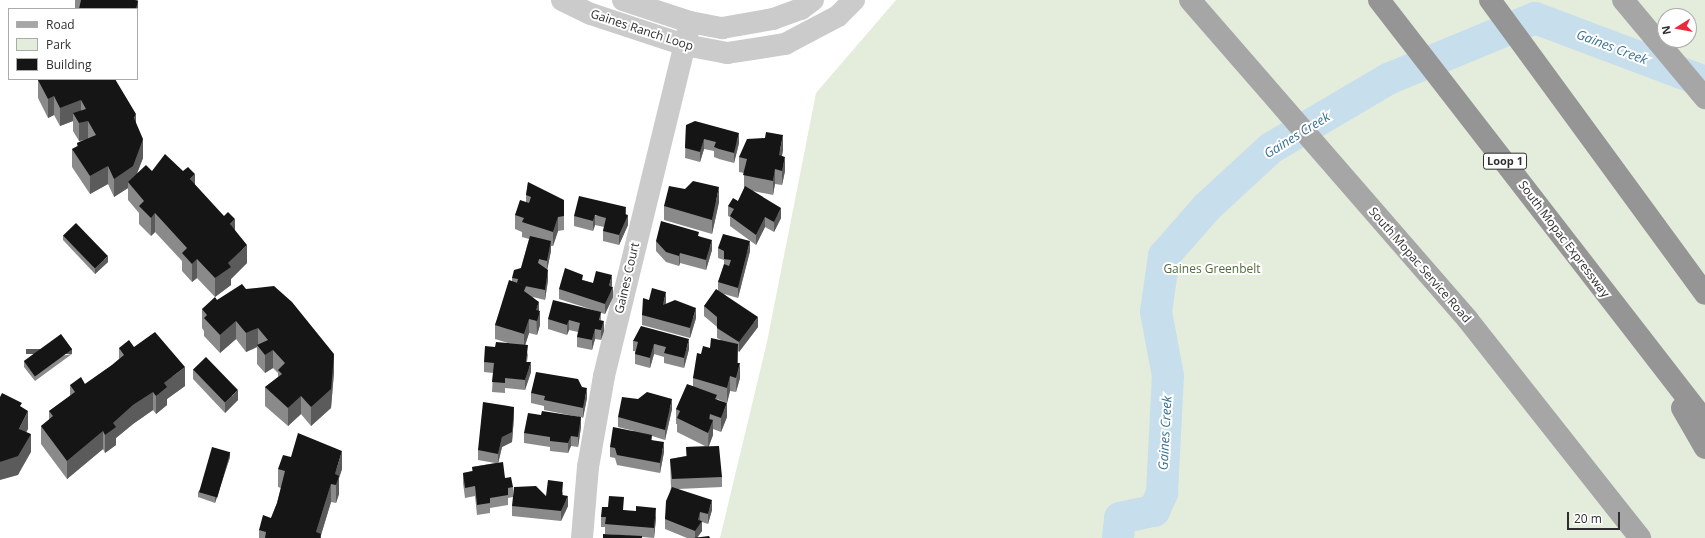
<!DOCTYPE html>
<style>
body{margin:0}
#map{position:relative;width:1705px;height:538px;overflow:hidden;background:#fff;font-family:"Open Sans",sans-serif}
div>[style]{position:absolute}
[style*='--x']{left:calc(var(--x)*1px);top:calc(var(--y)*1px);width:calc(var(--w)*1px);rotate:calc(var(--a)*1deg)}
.green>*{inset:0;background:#e4ecdb}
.river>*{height:32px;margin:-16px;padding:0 16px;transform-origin:16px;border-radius:16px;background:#c7deed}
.minor>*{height:22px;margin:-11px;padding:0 11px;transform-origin:11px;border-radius:11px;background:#cbcbcb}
.major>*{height:22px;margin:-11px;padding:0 11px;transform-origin:11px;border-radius:11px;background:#a6a6a6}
.highway>*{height:22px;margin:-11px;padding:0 11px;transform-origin:11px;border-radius:11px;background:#959595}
.wall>*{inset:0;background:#8a8a8a}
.shaded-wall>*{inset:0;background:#5b5b5b;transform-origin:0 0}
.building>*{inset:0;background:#151515;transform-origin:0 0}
span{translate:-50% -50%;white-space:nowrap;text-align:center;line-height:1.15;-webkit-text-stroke:4px #fff;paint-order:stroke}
.shield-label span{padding:1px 3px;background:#fff;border:1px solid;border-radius:3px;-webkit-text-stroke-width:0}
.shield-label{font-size:11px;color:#2e2e2e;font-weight:700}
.street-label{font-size:12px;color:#2e2e2e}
.park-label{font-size:12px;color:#526b3a}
.water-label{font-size:13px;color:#397193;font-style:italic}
.legend{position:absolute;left:8px;top:8px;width:130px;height:72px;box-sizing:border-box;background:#fff;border:1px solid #ababab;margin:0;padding:5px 7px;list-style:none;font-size:12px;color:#2e2e2e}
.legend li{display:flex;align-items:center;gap:8px;height:20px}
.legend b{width:20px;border:1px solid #ababab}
.north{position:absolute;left:1657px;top:8px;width:40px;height:40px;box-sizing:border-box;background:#fff;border:1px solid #ababab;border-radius:50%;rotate:259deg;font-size:11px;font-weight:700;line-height:16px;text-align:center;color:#2e2e2e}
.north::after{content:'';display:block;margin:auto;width:14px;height:18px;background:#eb2a3b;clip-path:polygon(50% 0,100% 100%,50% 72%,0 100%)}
.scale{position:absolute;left:1567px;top:512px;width:53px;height:18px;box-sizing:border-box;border:2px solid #2e2e2e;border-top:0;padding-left:5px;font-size:12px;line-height:14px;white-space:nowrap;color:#2e2e2e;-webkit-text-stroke:3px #fff;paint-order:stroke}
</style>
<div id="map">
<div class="green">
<div style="clip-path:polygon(evenodd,896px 0,1705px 0,1705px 538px,720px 538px,767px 342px,816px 93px,896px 0,1665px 16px,1689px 16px,1689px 40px,1665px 40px,1665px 16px)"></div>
</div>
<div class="river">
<div style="--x:1118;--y:538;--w:20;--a:-84"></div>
<div style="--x:1120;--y:518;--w:35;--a:-12"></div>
<div style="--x:1154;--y:511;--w:20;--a:-66"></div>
<div style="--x:1162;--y:493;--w:117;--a:-87.1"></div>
<div style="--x:1168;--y:376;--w:65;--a:-100.6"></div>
<div style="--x:1156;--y:312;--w:57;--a:-81.9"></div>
<div style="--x:1164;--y:256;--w:65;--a:-48.7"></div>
<div style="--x:1207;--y:207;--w:87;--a:-42.7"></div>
<div style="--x:1271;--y:148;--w:136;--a:-30.5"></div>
<div style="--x:1388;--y:79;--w:159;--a:-22.5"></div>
<div style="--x:1535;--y:18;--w:182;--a:20.6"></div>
</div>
<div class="minor">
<div style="--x:562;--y:0;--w:32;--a:26"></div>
<div style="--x:591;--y:14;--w:99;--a:18.3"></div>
<div style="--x:685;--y:45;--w:43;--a:10.8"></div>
<div style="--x:727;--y:53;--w:59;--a:-8.8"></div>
<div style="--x:785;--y:44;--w:60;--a:-27.8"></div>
<div style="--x:838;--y:16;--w:23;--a:-45"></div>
<div style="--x:623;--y:0;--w:71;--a:18.2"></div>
<div style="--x:690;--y:22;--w:33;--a:11"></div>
<div style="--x:722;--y:28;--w:52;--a:-10"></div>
<div style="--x:773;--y:19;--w:30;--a:-20"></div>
<div style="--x:801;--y:9;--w:15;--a:-37"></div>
<div style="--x:582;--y:538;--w:71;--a:-85.2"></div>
<div style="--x:588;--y:467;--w:92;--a:-80"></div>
<div style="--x:604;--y:376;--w:364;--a:-76.3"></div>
</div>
<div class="major">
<div style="--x:1190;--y:0;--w:424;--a:49"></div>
<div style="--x:1468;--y:320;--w:278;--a:51.7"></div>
<div style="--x:1623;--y:0;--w:128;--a:50.1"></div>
</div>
<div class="highway">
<div style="--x:1379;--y:0;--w:532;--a:52.25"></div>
<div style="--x:1490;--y:0;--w:364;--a:53.8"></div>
<div style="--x:1682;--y:408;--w:46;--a:60.1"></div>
</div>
<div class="wall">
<div style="clip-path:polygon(75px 0,138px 0,138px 19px,137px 25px,137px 9px,75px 9px)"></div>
<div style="clip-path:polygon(38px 79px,115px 79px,136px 123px,143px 158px,137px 173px,152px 171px,195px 185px,235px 230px,247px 263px,231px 279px,231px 285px,215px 297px,197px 278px,192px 282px,182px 271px,182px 261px,155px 232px,151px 236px,139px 224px,139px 213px,128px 200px,128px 188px,114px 197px,108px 184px,90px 194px,72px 167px,72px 149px,77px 146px,77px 143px,83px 140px,79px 141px,73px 131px,73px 121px,60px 126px,54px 115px,48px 118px,38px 98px)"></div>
<div style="clip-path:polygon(686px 125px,739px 143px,734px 163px,719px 159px,714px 157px,714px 151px,704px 149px,700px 162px,685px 158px)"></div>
<div style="clip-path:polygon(783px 150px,782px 156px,785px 171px,782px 185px,775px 184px,773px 195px,753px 191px,781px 218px,774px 232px,765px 227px,756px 245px,730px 226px,730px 217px,728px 216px,728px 206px,738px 201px,744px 189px,744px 173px,739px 172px,739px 157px)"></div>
<div style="clip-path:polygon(528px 182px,564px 214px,564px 230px,558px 231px,553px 246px,551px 246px,551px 251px,547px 269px,548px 280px,545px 300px,533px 297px,539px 310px,540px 325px,537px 335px,529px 333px,525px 345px,528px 355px,527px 362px,531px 372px,525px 390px,505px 388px,505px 393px,492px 392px,493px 373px,484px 372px,484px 362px,495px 347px,508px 343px,495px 339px,495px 325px,512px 281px,512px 278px,521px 268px,529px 239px,522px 237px,522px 232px,515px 229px,515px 215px,526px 202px,526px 195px)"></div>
<div style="clip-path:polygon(685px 189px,719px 202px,712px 234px,664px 220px,664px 206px)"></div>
<div style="clip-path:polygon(626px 215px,628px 225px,619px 245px,603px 241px,603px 231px,604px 227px,595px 225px,593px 231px,574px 226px,574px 216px)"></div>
<div style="clip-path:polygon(63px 235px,108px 262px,95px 274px,63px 240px)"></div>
<div style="clip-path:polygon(699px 236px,712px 250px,706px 270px,680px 263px,679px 266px,666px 262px,656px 251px,656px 241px)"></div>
<div style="clip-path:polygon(718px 248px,750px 251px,738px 298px,724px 294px,758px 327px,739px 352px,738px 351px,738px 363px,740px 378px,736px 392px,730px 391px,727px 403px,717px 399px,727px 417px,721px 432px,713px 429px,713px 435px,709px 446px,722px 477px,722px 487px,678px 489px,712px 510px,708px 524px,702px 522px,702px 531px,697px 537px,710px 538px,687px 538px,665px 529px,665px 519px,671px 488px,670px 459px,686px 456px,686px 447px,705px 446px,677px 432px,677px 424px,676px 424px,676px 409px,693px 386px,693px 378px,701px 354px,721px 340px,717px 338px,717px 327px,704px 316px,704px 306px,718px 290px,718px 282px,724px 266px,724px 260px,718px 258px)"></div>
<div style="clip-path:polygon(583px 280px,593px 283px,612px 285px,611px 287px,613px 297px,605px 314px,601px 313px,601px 320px,604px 331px,601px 340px,595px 339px,592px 350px,577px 347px,577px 337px,578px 332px,569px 330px,567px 335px,548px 329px,548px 319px,596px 311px,559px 299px,559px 289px)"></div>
<div style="clip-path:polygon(246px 289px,334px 372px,331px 408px,311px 426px,301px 414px,288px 426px,265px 406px,265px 387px,278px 377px,278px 373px,273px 368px,265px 373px,257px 364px,257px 347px,246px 352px,236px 339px,220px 353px,204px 336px,204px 331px,202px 328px,202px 309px,217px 300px)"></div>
<div style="clip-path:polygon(649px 300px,666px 302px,666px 304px,696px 318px,690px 338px,642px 325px,642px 315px)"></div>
<div style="clip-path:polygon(633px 341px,689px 349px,684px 368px,664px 363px,664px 357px,654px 354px,650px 368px,635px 364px,635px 351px,633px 351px)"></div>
<div style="clip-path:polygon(134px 347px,185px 386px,167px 399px,167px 405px,156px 414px,153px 410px,133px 424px,116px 438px,116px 445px,105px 453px,103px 449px,67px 479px,41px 444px,41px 426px,49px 420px,49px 411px,70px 396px,70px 385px,85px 384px,112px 365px,119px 359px,119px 348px)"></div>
<div style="clip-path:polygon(72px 354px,35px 381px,24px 367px,24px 362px)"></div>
<div style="clip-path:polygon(193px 369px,238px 400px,225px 413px,193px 379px)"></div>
<div style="clip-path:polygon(531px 393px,587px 398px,583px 418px,581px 417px,581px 427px,578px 447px,571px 446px,568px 453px,550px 451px,550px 447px,524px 443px,524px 433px,541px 415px,579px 417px,544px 410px,544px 406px,531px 403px)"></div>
<div style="clip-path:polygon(672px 409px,665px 440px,652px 436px,652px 440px,664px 452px,660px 473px,617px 465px,615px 458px,610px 457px,610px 447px,634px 431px,618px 427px,618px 417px)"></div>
<div style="clip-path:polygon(514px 417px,512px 442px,502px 447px,498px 463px,505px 478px,513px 487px,513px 497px,508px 498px,508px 505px,490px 508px,490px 513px,477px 515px,475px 496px,465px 498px,463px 483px,463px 473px,472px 471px,472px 467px,495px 463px,478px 460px,478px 450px)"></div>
<div style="clip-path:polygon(230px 457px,215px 503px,198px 497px,198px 492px)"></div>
<div style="clip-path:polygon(278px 469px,342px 469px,339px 478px,339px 494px,336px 503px,331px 502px,321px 535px,321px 538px,259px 538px,259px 530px,271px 518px,277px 503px,281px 488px,278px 487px)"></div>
<div style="clip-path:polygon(563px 492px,563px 495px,568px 506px,561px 521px,512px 516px,512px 506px,546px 496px)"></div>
<div style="clip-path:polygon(624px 510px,656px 518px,654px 538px,605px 534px,605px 527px,601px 527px,601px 517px)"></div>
</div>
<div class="shaded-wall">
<div style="clip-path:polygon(138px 1px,138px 19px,137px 25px,137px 9px,136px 9px)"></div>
<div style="clip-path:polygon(54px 96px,54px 115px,48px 118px,48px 99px)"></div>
<div style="clip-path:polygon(81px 100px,81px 119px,73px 113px,73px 121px,60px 126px,60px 108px)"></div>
<div style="clip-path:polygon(136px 114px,136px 132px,134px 118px)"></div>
<div style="clip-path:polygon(88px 121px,88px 139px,79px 141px,79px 123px)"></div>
<div style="clip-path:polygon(739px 133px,739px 143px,734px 163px,734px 153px)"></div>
<div style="clip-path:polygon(783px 135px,783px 150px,779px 169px,779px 155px)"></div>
<div style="clip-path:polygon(143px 139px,143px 158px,133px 184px,128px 182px,128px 188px,114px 197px,114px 179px)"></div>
<div style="clip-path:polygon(704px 139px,704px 149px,700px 162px,700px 152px)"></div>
<div style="clip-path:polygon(785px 157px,785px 171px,782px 185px,782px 171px)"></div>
<div style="clip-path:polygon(108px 166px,108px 184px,90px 194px,90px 176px)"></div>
<div style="clip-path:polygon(775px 169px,775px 184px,773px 195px,773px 181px)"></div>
<div style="clip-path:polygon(195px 174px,195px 193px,190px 179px)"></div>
<div style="clip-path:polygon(719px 187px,719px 202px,712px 234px,712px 220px)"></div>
<div style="clip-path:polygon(626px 207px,626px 217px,628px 215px,628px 225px,619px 245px,619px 235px)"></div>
<div style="clip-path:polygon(781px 208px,781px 218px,774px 232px,774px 222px)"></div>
<div style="clip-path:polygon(155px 213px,155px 232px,151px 236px,151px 218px)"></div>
<div style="clip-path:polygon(595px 215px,595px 225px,593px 231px,593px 221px)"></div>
<div style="clip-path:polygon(558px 217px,558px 231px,553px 246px,553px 232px)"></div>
<div style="clip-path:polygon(765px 217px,765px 227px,756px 245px,756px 235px)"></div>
<div style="clip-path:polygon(235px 219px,235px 237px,230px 224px)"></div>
<div style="clip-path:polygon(712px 240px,712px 250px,706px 270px,706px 260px)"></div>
<div style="clip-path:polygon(551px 241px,551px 251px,547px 271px,547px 261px)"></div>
<div style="clip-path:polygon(750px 241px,750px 251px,738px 298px,738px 288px)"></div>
<div style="clip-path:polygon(247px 245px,247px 263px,231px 279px,231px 285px,215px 297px,215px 278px,228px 263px)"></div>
<div style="clip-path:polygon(680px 253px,680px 263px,679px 266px,679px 256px)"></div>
<div style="clip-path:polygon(108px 256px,108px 262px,95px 274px,95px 269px)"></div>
<div style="clip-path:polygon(197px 259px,197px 278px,192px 282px,192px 264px)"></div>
<div style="clip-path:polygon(548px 270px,548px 280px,545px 300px,545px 290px)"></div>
<div style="clip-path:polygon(612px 275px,612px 285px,609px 296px,609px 286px)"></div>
<div style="clip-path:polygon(613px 287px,613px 297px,605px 314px,605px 304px)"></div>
<div style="clip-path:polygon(666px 292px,666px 302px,663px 315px,663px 305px)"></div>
<div style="clip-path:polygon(539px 302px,539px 314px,540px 311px,540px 325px,537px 335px,536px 310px)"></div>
<div style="clip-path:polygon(696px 308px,696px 318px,690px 338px,690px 328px)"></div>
<div style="clip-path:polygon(758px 317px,758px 327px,739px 352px,739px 342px)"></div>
<div style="clip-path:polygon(529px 319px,529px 333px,524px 349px,524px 334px)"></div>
<div style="clip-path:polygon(569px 320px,569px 330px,567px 335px,567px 325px)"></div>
<div style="clip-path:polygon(236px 321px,236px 339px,220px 353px,220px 335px)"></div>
<div style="clip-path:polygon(604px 321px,604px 331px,601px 340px,601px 330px)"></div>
<div style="clip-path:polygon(258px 328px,258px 346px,257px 345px,257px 347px,246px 352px,246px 333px)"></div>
<div style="clip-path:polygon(595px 329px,595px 339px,592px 350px,592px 340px)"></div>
<div style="clip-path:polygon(689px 339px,689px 349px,684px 368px,684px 358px)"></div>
<div style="clip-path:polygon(654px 344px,654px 354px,650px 368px,650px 358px)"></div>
<div style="clip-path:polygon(738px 344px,738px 359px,737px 377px,740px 363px,740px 378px,736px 392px,737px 363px)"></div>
<div style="left:72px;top:349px;width:5px;height:46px;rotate:90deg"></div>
<div style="clip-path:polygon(273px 350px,273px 368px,265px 373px,265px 355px)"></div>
<div style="clip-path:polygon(334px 354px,334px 372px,331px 408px,311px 426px,311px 407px)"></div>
<div style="clip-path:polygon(531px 362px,531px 372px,525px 390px,525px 380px)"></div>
<div style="clip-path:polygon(185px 367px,185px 386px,167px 399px,167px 405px,156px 414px,156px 396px,164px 383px)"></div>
<div style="clip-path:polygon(730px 376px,730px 391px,727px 403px,727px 388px)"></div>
<div style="clip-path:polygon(587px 388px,587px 398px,583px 418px,583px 408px)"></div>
<div style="clip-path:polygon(238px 390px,238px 400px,225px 413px,225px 403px)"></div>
<div style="clip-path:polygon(153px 392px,153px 410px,133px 424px,116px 438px,116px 445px,105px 453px,105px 435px,113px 423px,133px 405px)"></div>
<div style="clip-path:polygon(301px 396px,301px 414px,288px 426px,288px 408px)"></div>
<div style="clip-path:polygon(672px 399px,672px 409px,665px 440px,665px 430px)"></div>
<div style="clip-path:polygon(727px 403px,727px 417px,721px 432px,721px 418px)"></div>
<div style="clip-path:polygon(514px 407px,514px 417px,512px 442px,502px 447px,498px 464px,498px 454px,502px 437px)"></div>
<div style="clip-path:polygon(28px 411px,28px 429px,19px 447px,19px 429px)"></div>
<div style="clip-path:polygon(710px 414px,710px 427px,713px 420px,713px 435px,708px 448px,709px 419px)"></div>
<div style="clip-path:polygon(581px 417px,581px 427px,578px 447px,578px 437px)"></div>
<div style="clip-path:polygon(103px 431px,103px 449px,67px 479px,67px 461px)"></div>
<div style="clip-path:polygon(31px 434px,31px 452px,18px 475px,0 480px,0 462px)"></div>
<div style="clip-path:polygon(571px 436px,571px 446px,568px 453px,568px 443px)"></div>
<div style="clip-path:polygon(664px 442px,664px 452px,660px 473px,660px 463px)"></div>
<div style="clip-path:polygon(342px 451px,342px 469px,339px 478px,339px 494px,336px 503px,336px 485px,335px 474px)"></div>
<div style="clip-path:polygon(230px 452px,230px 457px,215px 503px,215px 498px)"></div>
<div style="clip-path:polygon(331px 484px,331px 502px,321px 535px,321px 538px,316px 538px,316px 532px)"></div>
<div style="clip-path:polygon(568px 496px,568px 506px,561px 521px,561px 511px)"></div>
<div style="clip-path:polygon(712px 500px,712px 510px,708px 524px,708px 514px)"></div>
<div style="clip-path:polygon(656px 508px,656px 518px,654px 538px,654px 528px)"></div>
<div style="clip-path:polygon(700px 512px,700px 522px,702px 521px,702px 531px,697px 538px,695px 538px,695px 531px)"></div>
</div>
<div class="building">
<div style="clip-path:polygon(81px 0,135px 0,138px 1px,136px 9px,132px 9px,129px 8px,128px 9px,79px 9px)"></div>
<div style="clip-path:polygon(40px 79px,115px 79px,136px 114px,134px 118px,143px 139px,133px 166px,114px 179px,108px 166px,90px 176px,72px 149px,78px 146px,77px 143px,96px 135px,88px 121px,79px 123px,73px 113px,86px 109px,81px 100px,60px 108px,54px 96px,48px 99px,38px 80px)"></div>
<div style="clip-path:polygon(695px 121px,739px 133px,734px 153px,719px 149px,714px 147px,716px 142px,704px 139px,700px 152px,685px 148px,686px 125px)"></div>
<div style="clip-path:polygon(766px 132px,783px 135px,779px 155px,785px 157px,782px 171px,775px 169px,773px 181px,743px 175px,747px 159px,739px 157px,747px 139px,765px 138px)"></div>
<div style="clip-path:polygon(165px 154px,183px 171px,188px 167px,195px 174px,190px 179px,224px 216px,228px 212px,235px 219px,230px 224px,247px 245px,228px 263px,231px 267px,215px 278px,197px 259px,192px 264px,182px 253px,187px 248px,155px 213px,151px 218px,139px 206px,144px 201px,128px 182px,146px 165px,152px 171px)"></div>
<div style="clip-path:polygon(693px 181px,719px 187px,712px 220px,664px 206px,669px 186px,685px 189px)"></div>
<div style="clip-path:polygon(528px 182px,564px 200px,564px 216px,558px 217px,553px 232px,522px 222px,524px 218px,515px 215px,520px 200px,529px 203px,531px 197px,526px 195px)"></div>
<div style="clip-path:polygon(745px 186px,781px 208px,774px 222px,765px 217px,756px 235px,730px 216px,734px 209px,728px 206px,733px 198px,738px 201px)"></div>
<div style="clip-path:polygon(579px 196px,626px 207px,625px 214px,628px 215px,619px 235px,603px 231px,606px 218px,595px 215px,593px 221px,574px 216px)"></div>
<div style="clip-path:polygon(661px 221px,699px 232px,698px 236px,712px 240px,706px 260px,680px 253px,679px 256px,666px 252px,656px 241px)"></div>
<div style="left:76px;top:223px;width:46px;height:18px;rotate:46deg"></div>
<div style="clip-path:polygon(723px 234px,750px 241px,738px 288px,718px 282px,724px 264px,729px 266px,731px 260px,724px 259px,724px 251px,718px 248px)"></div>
<div style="clip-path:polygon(530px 236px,551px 241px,547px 261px,539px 259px,538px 263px,548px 270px,545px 290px,525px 286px,517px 283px,518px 279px,512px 278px,514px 270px,521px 268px)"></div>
<div style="clip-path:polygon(565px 268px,583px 275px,582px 280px,593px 283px,596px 271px,612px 275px,609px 286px,613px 287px,605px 304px,559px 289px)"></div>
<div style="clip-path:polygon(509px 280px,526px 286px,524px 291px,539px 302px,536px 310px,540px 311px,537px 321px,529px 319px,524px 334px,495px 325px)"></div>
<div style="clip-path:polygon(242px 284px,246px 289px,274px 286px,292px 302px,334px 354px,331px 389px,311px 407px,301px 396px,288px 408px,265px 387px,282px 374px,278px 370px,285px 363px,273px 350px,265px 355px,257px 345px,268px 340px,258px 328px,246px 333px,236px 321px,220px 335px,204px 318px,207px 315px,202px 309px,215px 297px,217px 300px)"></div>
<div style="clip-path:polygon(652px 288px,666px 292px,663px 305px,675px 300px,696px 308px,690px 328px,642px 315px,643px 298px,649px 300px)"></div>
<div style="clip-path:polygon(716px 289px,758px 317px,739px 342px,717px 328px,717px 317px,704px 306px)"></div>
<div style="clip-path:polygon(553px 300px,601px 312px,599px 320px,604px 321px,601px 330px,595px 329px,592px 340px,577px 337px,580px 323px,569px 320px,567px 325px,548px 319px)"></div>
<div style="clip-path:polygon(641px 326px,689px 339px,684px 358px,664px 353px,666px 347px,654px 344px,650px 358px,635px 354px,638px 342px,633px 341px)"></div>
<div style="clip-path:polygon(155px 332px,185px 367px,164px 383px,167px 387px,156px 396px,153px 392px,133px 405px,113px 423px,116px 427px,105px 435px,103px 431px,67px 461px,41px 426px,53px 416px,49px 411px,75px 392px,70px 385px,81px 377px,85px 384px,112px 365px,124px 355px,119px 348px,129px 340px,134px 347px)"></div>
<div style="left:61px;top:334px;width:19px;height:46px;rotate:54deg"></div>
<div style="clip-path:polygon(711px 338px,738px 344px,737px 363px,740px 363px,736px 378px,730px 376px,727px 388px,693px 378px,697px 353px,701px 354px,703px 346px,710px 348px)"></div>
<div style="clip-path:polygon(496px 342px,528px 345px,526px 362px,531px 362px,525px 380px,505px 378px,505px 383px,492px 382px,494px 363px,484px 362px,485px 346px,495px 347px)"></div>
<div style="left:206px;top:357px;width:46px;height:18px;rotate:46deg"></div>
<div style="clip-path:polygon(536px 372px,578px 379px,582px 387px,587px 388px,583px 408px,544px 400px,545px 396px,531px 393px)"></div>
<div style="clip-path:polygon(687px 384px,717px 395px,715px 399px,727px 403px,721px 418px,710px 414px,709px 419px,713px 420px,708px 433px,677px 418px,680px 411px,676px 409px)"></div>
<div style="clip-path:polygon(647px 392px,672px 399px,665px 430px,618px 417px,622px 397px,638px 399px)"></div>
<div style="clip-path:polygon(2px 393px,22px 403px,20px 406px,28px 411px,19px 429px,31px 434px,18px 456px,0 462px,0 397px)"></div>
<div style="clip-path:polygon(483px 402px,514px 407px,512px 432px,502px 437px,498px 454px,478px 450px)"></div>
<div style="clip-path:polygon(542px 411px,581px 417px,578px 437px,571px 436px,568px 443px,550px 441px,550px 437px,524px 433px,528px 413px,541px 415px)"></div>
<div style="clip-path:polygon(613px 427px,652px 435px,651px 440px,664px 442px,660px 463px,617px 455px,615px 448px,610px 447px)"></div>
<div style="clip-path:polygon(298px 433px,342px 451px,335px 474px,339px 476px,336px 485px,331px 484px,316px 532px,321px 534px,320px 538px,265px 538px,266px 532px,259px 530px,263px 515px,271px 518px,277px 503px,285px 471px,278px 469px,283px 455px,291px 457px)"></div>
<div style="clip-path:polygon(719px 446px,722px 477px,672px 479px,670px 459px,687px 456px,686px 447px)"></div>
<div style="left:212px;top:447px;width:19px;height:47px;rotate:16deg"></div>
<div style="clip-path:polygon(503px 462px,505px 478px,511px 477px,513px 487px,508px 488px,508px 495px,490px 498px,490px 503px,477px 505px,475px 486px,465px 488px,463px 473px,473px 471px,472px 467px)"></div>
<div style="clip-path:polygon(548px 480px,563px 482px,562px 495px,568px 496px,561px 511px,512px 506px,514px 487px,536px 486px,546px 496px)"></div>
<div style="clip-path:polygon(672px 487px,712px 500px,708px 514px,700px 512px,698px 520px,702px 521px,695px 531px,665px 519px,666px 501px)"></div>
<div style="clip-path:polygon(609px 496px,624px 497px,623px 510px,636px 511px,636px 506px,656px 508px,654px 528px,605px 524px,606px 517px,601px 517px,602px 507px,608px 507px)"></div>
<div style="clip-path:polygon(603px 534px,642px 536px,642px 538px,603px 538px)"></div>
<div style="clip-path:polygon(709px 536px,710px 538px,693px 538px)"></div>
</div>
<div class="shield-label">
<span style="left:1505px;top:161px">Loop 1</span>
</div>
<div class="street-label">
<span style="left:642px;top:30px;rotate:18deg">Gaines Ranch Loop</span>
<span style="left:1564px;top:239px;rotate:53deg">South Mopac Expressway</span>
<span style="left:1420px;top:265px;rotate:49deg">South Mopac Service Road</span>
<span style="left:627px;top:278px;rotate:-77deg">Gaines Court</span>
</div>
<div class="park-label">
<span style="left:1212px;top:269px">Gaines Greenbelt</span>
</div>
<div class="water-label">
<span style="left:1612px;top:47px;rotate:21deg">Gaines Creek</span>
<span style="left:1297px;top:135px;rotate:-32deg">Gaines Creek</span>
<span style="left:1165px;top:433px;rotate:-87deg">Gaines Creek</span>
</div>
<ul class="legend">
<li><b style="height:5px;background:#a6a6a6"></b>Road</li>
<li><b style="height:11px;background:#e4ecdb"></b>Park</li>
<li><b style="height:11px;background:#151515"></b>Building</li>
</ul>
<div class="north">N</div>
<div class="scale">20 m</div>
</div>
